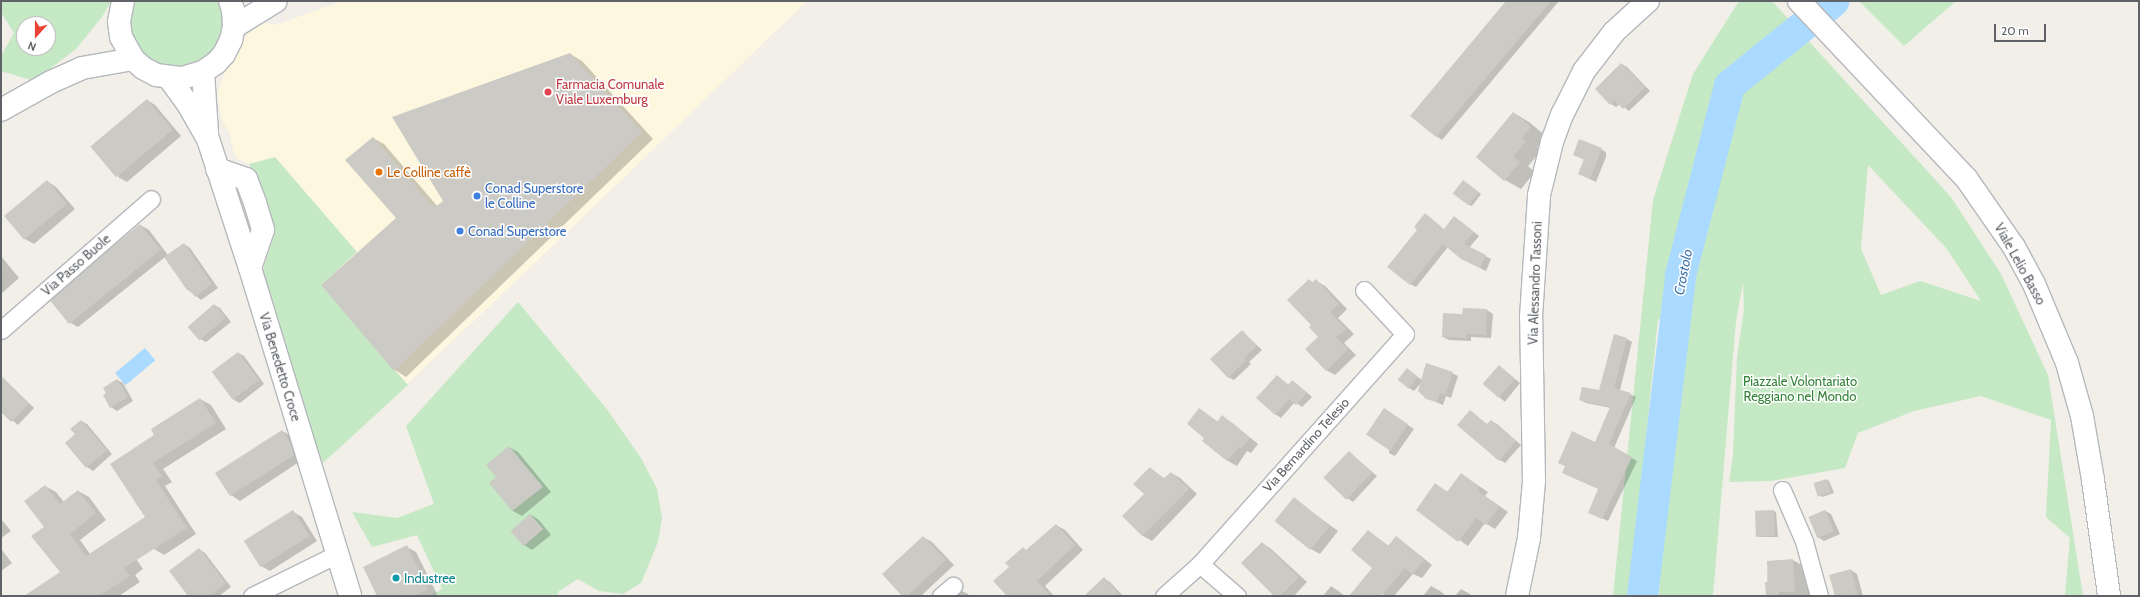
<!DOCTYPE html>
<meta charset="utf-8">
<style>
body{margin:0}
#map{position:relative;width:2140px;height:597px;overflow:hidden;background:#f1efe8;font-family:Cabin,sans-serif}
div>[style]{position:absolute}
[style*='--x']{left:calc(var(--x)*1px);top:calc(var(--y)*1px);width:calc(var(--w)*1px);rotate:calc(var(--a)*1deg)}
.commercial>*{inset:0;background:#fef7e0}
.green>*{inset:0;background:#c5e8c5}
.water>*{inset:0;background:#aadaff;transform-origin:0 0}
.shadow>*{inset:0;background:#0003;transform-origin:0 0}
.river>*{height:31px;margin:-15.5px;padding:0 15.5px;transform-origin:15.5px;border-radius:15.5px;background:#aadaff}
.building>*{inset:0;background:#cccac5;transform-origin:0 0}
.roads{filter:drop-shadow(1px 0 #b5b8bc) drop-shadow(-1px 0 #b5b8bc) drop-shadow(0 1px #b5b8bc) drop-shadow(0 -1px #b5b8bc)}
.street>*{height:17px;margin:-8.5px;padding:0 8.5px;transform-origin:8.5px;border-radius:8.5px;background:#fff}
.secondary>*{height:22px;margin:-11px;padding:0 11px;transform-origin:11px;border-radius:11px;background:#fff}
.dots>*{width:11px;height:11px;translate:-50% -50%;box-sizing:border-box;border:2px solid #fff;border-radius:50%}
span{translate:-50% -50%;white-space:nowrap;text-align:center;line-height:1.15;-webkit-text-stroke:3px #fff;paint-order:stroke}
.health-label{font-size:13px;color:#be3a42}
.left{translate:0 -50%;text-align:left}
.food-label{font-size:13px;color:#c56008}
.shop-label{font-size:13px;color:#366cbe}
.street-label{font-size:13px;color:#5f6368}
.park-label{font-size:13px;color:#348238}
.culture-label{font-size:13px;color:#0d838f}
.water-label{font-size:14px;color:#4174aa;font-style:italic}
.frame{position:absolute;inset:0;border:2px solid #5f6368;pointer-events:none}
.north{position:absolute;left:16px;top:16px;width:40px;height:40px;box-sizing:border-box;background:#fff;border:1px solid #bfc1c3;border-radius:50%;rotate:201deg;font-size:11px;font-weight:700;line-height:16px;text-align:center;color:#5f6368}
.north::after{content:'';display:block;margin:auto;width:14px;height:18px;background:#ea4335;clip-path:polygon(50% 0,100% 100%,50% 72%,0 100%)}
.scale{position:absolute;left:1994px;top:24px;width:52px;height:18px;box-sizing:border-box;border:2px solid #5f6368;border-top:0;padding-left:5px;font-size:12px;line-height:14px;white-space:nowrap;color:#5f6368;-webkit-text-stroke:3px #fff;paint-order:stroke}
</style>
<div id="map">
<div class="commercial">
<div style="clip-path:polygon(342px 1px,807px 1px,534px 264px,323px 463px,262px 273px,274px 236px,249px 164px,237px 158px,233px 150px,229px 131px,223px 123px,217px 94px,226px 69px,246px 36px,262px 22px,276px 25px)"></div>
</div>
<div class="green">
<div style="clip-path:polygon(evenodd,1px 1px,111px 1px,102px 17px,76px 49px,34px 81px,1px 71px,1px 56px,14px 33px,1px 12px,1px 1px,24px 24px,48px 24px,48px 48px,24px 48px,24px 24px)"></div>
<div style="clip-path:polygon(132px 1px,221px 1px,225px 11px,222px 41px,201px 64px,171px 70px,143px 57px,128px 30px)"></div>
<div style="clip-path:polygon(evenodd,1739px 1px,1772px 1px,1951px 197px,2001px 274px,2048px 375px,2083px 596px,2065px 596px,2070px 538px,2046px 517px,2051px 420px,1981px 396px,1914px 411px,1858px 433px,1845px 468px,1771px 481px,1729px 482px,1733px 455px,1737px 357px,1744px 309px,1743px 282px,1736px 321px,1713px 596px,1659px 596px,1661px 540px,1682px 321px,1658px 319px,1630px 596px,1613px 596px,1653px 200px,1693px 74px,1739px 1px,1868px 165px,1947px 249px,1981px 301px,1920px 281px,1881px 295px,1861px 249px,1868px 165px)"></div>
<div style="clip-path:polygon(1859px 1px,1956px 1px,1904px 46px)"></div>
<div style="clip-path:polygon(275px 157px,357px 252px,321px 285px,408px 385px,323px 463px,296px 389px,262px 273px,274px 236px,249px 164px)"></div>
<div style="clip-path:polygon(518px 302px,606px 408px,641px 458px,657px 489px,662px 518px,658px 542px,641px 583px,623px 594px,599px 591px,578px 579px,559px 591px,557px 596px,430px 596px,442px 589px,417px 535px,372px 547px,352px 512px,397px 518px,434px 504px,406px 426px)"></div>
</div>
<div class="water">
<div style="left:145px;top:348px;width:16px;height:39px;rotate:50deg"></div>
</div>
<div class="shadow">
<div style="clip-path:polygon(1508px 1px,1559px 1px,1442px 140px,1436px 136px)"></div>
<div style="clip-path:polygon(570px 54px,582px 61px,653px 139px,406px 377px,395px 370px,397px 218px,373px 138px,384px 144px,438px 207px,445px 201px)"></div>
<div style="clip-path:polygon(1622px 64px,1627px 67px,1650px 91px,1629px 111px,1620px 104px,1616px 107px,1611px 104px)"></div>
<div style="clip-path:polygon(147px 100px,155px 105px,181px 136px,127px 182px,118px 177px)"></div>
<div style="clip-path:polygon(1514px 113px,1529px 122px,1547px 137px,1537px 147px,1541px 151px,1528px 166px,1535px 172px,1521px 189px,1505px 180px)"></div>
<div style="clip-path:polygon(1600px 149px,1606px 152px,1606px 157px,1596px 182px,1579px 174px,1585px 160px,1574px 155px)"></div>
<div style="clip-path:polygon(47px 181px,56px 187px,75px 209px,34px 244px,25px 239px)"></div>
<div style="clip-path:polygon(1466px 183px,1481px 194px,1472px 206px,1469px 205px)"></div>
<div style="clip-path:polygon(1460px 221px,1479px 236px,1469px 248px,1491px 259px,1486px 271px,1468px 262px,1448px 247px,1416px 287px,1410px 284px,1418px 229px,1444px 230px)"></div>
<div style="clip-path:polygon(140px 225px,149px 230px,168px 255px,184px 244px,190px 248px,218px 288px,201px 300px,196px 296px,187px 289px,165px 257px,78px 327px,69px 322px)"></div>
<div style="clip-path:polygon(1px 256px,19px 278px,1px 294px)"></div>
<div style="clip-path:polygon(1309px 280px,1314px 283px,1316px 281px,1325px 286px,1347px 309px,1338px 318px,1354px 334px,1344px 343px,1356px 355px,1335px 375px,1326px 370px,1320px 337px,1312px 325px)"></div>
<div style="clip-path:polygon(214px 305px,220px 308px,231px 322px,206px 342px,200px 339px)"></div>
<div style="clip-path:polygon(1464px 309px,1487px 310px,1493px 314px,1491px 338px,1471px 337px,1471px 341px,1449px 340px,1443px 337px,1463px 315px)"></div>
<div style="clip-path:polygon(1242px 331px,1262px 350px,1249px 362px,1251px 364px,1234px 380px,1228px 377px)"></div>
<div style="clip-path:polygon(1627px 339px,1632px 342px,1620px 390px,1636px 397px,1614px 448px,1637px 461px,1608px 521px,1595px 515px,1599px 490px,1596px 444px,1611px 408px,1586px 403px,1580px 400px,1599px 391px)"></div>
<div style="clip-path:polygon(238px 353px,244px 356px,264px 384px,240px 403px,234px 400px)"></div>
<div style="left:1499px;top:366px;width:27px;height:24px;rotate:39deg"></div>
<div style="clip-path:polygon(1407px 369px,1422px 380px,1452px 373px,1458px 376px,1451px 398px,1446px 396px,1443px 405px,1426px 398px,1421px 383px,1414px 391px,1409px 388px)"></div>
<div style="clip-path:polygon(1px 376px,34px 408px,18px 425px,1px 411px)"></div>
<div style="clip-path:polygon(1277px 376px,1289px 385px,1293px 381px,1298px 385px,1312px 397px,1302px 407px,1295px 402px,1281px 418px,1275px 414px)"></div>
<div style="clip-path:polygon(117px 380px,123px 383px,133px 401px,117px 411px,111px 407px)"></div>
<div style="clip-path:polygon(200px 399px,211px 405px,226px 429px,163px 469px,172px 482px,165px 486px,196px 534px,164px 555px,154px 549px,147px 517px,156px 435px)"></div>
<div style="clip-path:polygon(1200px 409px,1218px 422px,1222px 417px,1231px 422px,1258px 444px,1251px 453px,1247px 451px,1237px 466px,1228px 461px,1203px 441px,1206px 438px)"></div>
<div style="clip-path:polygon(1470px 411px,1488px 425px,1491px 421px,1497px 424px,1521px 445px,1505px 463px,1500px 460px)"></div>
<div style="clip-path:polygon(1390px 413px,1414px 429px,1395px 456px,1389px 453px)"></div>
<div style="clip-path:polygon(81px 421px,87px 424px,112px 454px,93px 471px,87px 467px,66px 443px,76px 434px)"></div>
<div style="clip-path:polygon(282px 431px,291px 436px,302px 460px,240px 501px,231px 495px)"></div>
<div style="clip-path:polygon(509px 447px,518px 452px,551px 492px,522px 516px,513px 511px,490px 483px,497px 477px)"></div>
<div style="clip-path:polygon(1349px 452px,1377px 476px,1353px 502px,1347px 498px)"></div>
<div style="clip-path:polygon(1150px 468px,1165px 479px,1171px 473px,1180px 478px,1197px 494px,1152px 541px,1143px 536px,1123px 516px,1145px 494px)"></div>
<div style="clip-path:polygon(1461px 474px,1488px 492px,1485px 496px,1508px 512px,1495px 529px,1485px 523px,1468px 546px,1417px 510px,1436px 485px,1448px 492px)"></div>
<div style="clip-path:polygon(1827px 480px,1829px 481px,1834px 493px,1822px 497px,1820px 495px)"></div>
<div style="clip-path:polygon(45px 486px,56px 492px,64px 502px,78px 491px,89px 497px,106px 520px,80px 540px,90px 554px,126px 544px,143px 569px,135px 575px,140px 582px,119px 596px,26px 596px,62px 573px,45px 527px)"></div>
<div style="clip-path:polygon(1294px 499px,1338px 531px,1320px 554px,1311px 549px)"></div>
<div style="clip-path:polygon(1774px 511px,1776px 512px,1778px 537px,1760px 537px,1758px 536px)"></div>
<div style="clip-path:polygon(1825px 511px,1831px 514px,1840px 534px,1824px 541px,1818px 537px)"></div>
<div style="clip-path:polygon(293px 512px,302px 517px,317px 541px,270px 571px,261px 566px)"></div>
<div style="clip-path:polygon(531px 515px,539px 520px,551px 535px,532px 550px,524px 545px)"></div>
<div style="clip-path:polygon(1px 519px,11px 531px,1px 538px)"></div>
<div style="clip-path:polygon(1056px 525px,1065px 530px,1083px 550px,1045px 586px,1054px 596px,1008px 596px,1010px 567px)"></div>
<div style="clip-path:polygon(1368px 531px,1389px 546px,1397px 537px,1432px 565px,1422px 578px,1413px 574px,1394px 596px,1386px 596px,1383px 594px,1374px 568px)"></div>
<div style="clip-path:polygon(923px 537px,932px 542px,954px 565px,921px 596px,904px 596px)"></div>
<div style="clip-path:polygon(1262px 543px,1270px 548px,1307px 582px,1294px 596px,1275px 596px)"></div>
<div style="clip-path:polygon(407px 547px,416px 552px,437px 594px,433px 596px,378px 596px)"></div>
<div style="clip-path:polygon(1px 549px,12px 563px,1px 571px)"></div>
<div style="clip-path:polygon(199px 549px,205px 553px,231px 587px,219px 596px,189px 596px)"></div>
<div style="clip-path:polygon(1793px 560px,1809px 569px,1810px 596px,1767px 596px,1768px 562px)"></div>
<div style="clip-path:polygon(1851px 570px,1857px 574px,1863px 596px,1836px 596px)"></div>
<div style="clip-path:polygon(1104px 579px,1110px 582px,1123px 596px,1087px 596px)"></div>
<div style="clip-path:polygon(1331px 586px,1337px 590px,1345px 596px,1323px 596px)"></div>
<div style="clip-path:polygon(1431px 586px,1440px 591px,1446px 596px,1423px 596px)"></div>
<div style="clip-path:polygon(1461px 589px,1470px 594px,1472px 596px,1455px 596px)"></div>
<div style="clip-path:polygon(962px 591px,968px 594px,970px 596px,957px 596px)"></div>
</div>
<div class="river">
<div style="--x:1642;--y:596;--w:323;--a:-83.2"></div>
<div style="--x:1680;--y:275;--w:196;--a:-75.5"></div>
<div style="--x:1729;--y:85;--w:134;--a:-38.9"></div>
</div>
<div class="building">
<div style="clip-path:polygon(1506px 1px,1551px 1px,1436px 137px,1410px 116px)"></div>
<div style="clip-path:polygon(570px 53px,642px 132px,394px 371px,321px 285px,396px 218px,345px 160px,373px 137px,434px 208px,443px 201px,392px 117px)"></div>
<div style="clip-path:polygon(1621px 63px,1645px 87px,1623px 109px,1614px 100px,1610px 105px,1595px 89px)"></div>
<div style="left:147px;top:99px;width:40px;height:74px;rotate:50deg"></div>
<div style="clip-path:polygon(1513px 112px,1531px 127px,1522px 138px,1526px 141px,1513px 157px,1520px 162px,1504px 181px,1476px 157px)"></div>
<div style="clip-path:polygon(1579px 139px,1602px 148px,1590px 179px,1578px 174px,1584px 159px,1573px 155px)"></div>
<div style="left:47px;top:180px;width:31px;height:56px;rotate:50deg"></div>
<div style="left:1463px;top:180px;width:20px;height:17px;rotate:37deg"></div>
<div style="clip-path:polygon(1425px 213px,1444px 229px,1454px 216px,1474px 232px,1464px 244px,1486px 255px,1480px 268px,1461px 259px,1443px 244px,1410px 285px,1387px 267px,1417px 230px,1414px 227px)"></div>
<div style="left:140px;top:224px;width:33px;height:118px;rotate:51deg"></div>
<div style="clip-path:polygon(184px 243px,212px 284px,195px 297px,189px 288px,187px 290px,164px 257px)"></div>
<div style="clip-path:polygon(1309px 279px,1312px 283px,1316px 279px,1339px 304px,1330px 312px,1346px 329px,1336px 337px,1348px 349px,1326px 371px,1305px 349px,1318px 337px,1309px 327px,1311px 325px,1287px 300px)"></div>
<div style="left:214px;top:304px;width:18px;height:35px;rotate:49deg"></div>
<div style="clip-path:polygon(1463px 308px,1487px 309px,1486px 335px,1466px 334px,1466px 338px,1442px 337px,1443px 313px,1462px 314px)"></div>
<div style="clip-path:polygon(1242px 330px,1257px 346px,1244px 358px,1246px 360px,1228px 378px,1210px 359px)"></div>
<div style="clip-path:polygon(1614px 334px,1627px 338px,1614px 388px,1631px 393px,1609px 444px,1632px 457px,1602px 519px,1588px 513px,1598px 489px,1562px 473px,1565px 466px,1558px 463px,1572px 431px,1595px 442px,1610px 407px,1579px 400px,1582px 387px,1599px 390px)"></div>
<div style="left:238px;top:352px;width:35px;height:33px;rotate:53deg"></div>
<div style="clip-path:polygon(1426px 363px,1453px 372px,1445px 395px,1440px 393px,1437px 402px,1426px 399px,1418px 391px)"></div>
<div style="left:1499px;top:365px;width:21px;height:25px;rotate:41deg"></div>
<div style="left:1407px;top:368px;width:14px;height:15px;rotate:39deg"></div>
<div style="clip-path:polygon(1277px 375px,1288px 385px,1292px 380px,1307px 393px,1296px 405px,1289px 399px,1275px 415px,1256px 398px)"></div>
<div style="clip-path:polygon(1px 377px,29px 404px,11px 422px,1px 412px)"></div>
<div style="clip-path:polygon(117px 379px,128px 397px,110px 408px,103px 395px,106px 393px,103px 388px)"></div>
<div style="clip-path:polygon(200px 398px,216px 423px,153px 463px,162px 476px,156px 480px,187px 528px,124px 568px,130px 576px,99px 596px,24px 596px,60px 572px,31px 536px,44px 527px,24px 501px,45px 485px,60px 504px,78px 490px,96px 513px,70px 534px,86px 556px,145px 517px,110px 464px,154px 435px,151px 429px)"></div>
<div style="clip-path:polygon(1199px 408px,1217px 422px,1222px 415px,1250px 438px,1241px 449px,1239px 447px,1227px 461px,1202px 441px,1204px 438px,1187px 424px)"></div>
<div style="left:1384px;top:408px;width:29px;height:32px;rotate:34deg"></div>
<div style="clip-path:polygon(1470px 410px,1487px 424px,1491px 420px,1516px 441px,1499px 461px,1457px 425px)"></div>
<div style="clip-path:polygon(81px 420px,107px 450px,86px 468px,65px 443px,75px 434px,70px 429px)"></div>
<div style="clip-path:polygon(282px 430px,291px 444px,294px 455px,230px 496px,215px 473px)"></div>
<div style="clip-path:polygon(509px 446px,543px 487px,512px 511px,489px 483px,496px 477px,486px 465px)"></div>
<div style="left:1349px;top:451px;width:32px;height:37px;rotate:44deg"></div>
<div style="clip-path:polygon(1150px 467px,1163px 479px,1171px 472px,1189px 489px,1142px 536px,1122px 516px,1144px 494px,1133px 484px)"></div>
<div style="clip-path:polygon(1461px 473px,1480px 487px,1477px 490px,1499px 507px,1486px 525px,1476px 518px,1458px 542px,1416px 510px,1435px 483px,1447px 492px)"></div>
<div style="left:1827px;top:479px;width:14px;height:14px;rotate:73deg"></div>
<div style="left:1294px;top:497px;width:46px;height:31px;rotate:39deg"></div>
<div style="left:293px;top:510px;width:31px;height:58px;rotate:58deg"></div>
<div style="left:1774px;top:510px;width:26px;height:19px;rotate:88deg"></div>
<div style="left:1825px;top:510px;width:23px;height:18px;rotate:67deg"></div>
<div style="left:530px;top:514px;width:20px;height:26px;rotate:49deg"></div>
<div style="clip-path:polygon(1056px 524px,1075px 545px,1037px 581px,1051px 596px,1007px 596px,993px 581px,1009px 567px,1005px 563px,1023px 547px,1026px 550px)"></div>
<div style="clip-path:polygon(1368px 530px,1388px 546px,1396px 536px,1424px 560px,1412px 574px,1405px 568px,1381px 596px,1349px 596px,1372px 568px,1351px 550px)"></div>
<div style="clip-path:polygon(923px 536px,946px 560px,907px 596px,902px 596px,882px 574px)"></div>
<div style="clip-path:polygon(1262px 542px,1299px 577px,1280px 596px,1274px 596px,1241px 563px)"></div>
<div style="clip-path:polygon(407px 545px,428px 589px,415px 596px,377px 596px,363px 567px)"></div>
<div style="clip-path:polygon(199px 548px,226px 583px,209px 596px,188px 596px,169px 571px)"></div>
<div style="clip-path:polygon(1793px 559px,1795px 592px,1779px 592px,1779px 596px,1766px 596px,1765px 582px,1768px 582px,1767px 561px)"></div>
<div style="clip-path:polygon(1851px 569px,1858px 596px,1835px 596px,1829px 575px)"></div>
<div style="clip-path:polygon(1104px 577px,1121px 596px,1084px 596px)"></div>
</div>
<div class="roads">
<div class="street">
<div style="--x:1;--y:330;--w:199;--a:-41.1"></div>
<div style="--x:1782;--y:490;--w:56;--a:66.7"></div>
<div style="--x:1804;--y:541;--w:57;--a:74.7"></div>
<div style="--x:1200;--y:564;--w:49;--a:40.9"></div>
<div style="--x:252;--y:596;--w:88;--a:-26.3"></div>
<div style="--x:331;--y:557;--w:8;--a:0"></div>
<div style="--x:941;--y:596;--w:16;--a:-40"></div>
<div style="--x:1164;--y:596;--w:48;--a:-41.6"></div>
<div style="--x:1200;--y:564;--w:308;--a:-48.3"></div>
<div style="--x:1405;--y:334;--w:60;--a:-133"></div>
</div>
<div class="secondary">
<div style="--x:123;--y:1;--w:21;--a:101"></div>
<div style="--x:119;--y:22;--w:15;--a:82"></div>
<div style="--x:121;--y:37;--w:25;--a:61"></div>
<div style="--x:133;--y:59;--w:13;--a:42"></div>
<div style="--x:143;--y:68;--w:15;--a:28"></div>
<div style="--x:156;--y:75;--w:26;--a:7"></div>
<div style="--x:182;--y:78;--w:22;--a:-16"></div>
<div style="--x:203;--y:72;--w:16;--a:-35"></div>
<div style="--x:216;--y:63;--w:12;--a:-48"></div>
<div style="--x:224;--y:54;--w:16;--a:-63"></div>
<div style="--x:231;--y:40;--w:13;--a:-77"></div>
<div style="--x:234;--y:27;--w:17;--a:-93"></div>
<div style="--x:233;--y:10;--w:9;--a:-108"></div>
<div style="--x:1799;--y:1;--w:243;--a:46.7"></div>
<div style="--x:1966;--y:178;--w:84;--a:55.2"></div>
<div style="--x:2014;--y:247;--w:42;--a:61.6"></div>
<div style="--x:2034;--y:284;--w:86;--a:67.3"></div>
<div style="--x:2067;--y:363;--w:55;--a:74.2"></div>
<div style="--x:2082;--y:416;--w:65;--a:80.2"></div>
<div style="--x:2093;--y:480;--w:117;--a:82.1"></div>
<div style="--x:234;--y:27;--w:49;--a:-31.8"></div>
<div style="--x:203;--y:72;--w:60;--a:86.2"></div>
<div style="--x:169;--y:78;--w:32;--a:54"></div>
<div style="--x:188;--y:104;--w:40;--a:60.3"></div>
<div style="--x:208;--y:139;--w:136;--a:72"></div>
<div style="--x:250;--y:268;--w:343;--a:73"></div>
<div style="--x:1;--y:110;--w:57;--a:-29.2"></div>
<div style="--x:51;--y:82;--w:34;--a:-24"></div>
<div style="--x:82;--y:68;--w:52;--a:-10"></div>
<div style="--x:217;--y:169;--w:31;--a:19"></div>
<div style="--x:246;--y:179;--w:26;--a:69"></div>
<div style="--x:255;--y:203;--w:28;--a:73"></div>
<div style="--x:263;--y:230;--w:40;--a:108.9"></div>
<div style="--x:1517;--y:596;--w:59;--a:-78.3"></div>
<div style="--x:1529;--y:538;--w:57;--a:-85"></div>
<div style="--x:1534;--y:481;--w:164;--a:-91"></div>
<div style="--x:1531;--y:317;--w:122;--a:-86.2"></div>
<div style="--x:1539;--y:195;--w:55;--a:-76.2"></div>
<div style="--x:1552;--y:142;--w:29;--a:-70"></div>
<div style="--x:1562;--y:115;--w:49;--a:-63.4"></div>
<div style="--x:1584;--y:71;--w:49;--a:-52.4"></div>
<div style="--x:1614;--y:32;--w:46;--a:-42.4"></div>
</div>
</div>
<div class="dots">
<div style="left:548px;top:92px;background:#e0444e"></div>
<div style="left:379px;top:172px;background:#e8710a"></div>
<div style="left:477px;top:196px;background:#3f7fe0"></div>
<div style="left:460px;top:231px;background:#3f7fe0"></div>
<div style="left:396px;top:578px;background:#0f9aa8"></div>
</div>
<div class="health-label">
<span class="left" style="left:556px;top:92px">Farmacia Comunale<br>Viale Luxemburg</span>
</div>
<div class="food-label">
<span class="left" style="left:387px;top:172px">Le Colline caffè</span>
</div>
<div class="shop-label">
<span class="left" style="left:485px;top:196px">Conad Superstore<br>le Colline</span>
<span class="left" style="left:468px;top:231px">Conad Superstore</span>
</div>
<div class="street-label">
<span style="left:2020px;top:264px;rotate:61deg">Viale Lelio Basso</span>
<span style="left:76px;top:265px;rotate:-41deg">Via Passo Buole</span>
<span style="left:1535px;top:283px;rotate:-88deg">Via Alessandro Tassoni</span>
<span style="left:280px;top:367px;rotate:73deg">Via Benedetto Croce</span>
<span style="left:1306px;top:445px;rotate:-48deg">Via Bernardino Telesio</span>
</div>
<div class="park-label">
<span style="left:1800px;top:389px">Piazzale Volontariato<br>Reggiano nel Mondo</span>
</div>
<div class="culture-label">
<span class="left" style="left:404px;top:578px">Industree</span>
</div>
<div class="water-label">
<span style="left:1683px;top:272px;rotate:-79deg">Crostolo</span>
</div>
<div class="frame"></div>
<div class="north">N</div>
<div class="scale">20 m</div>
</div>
